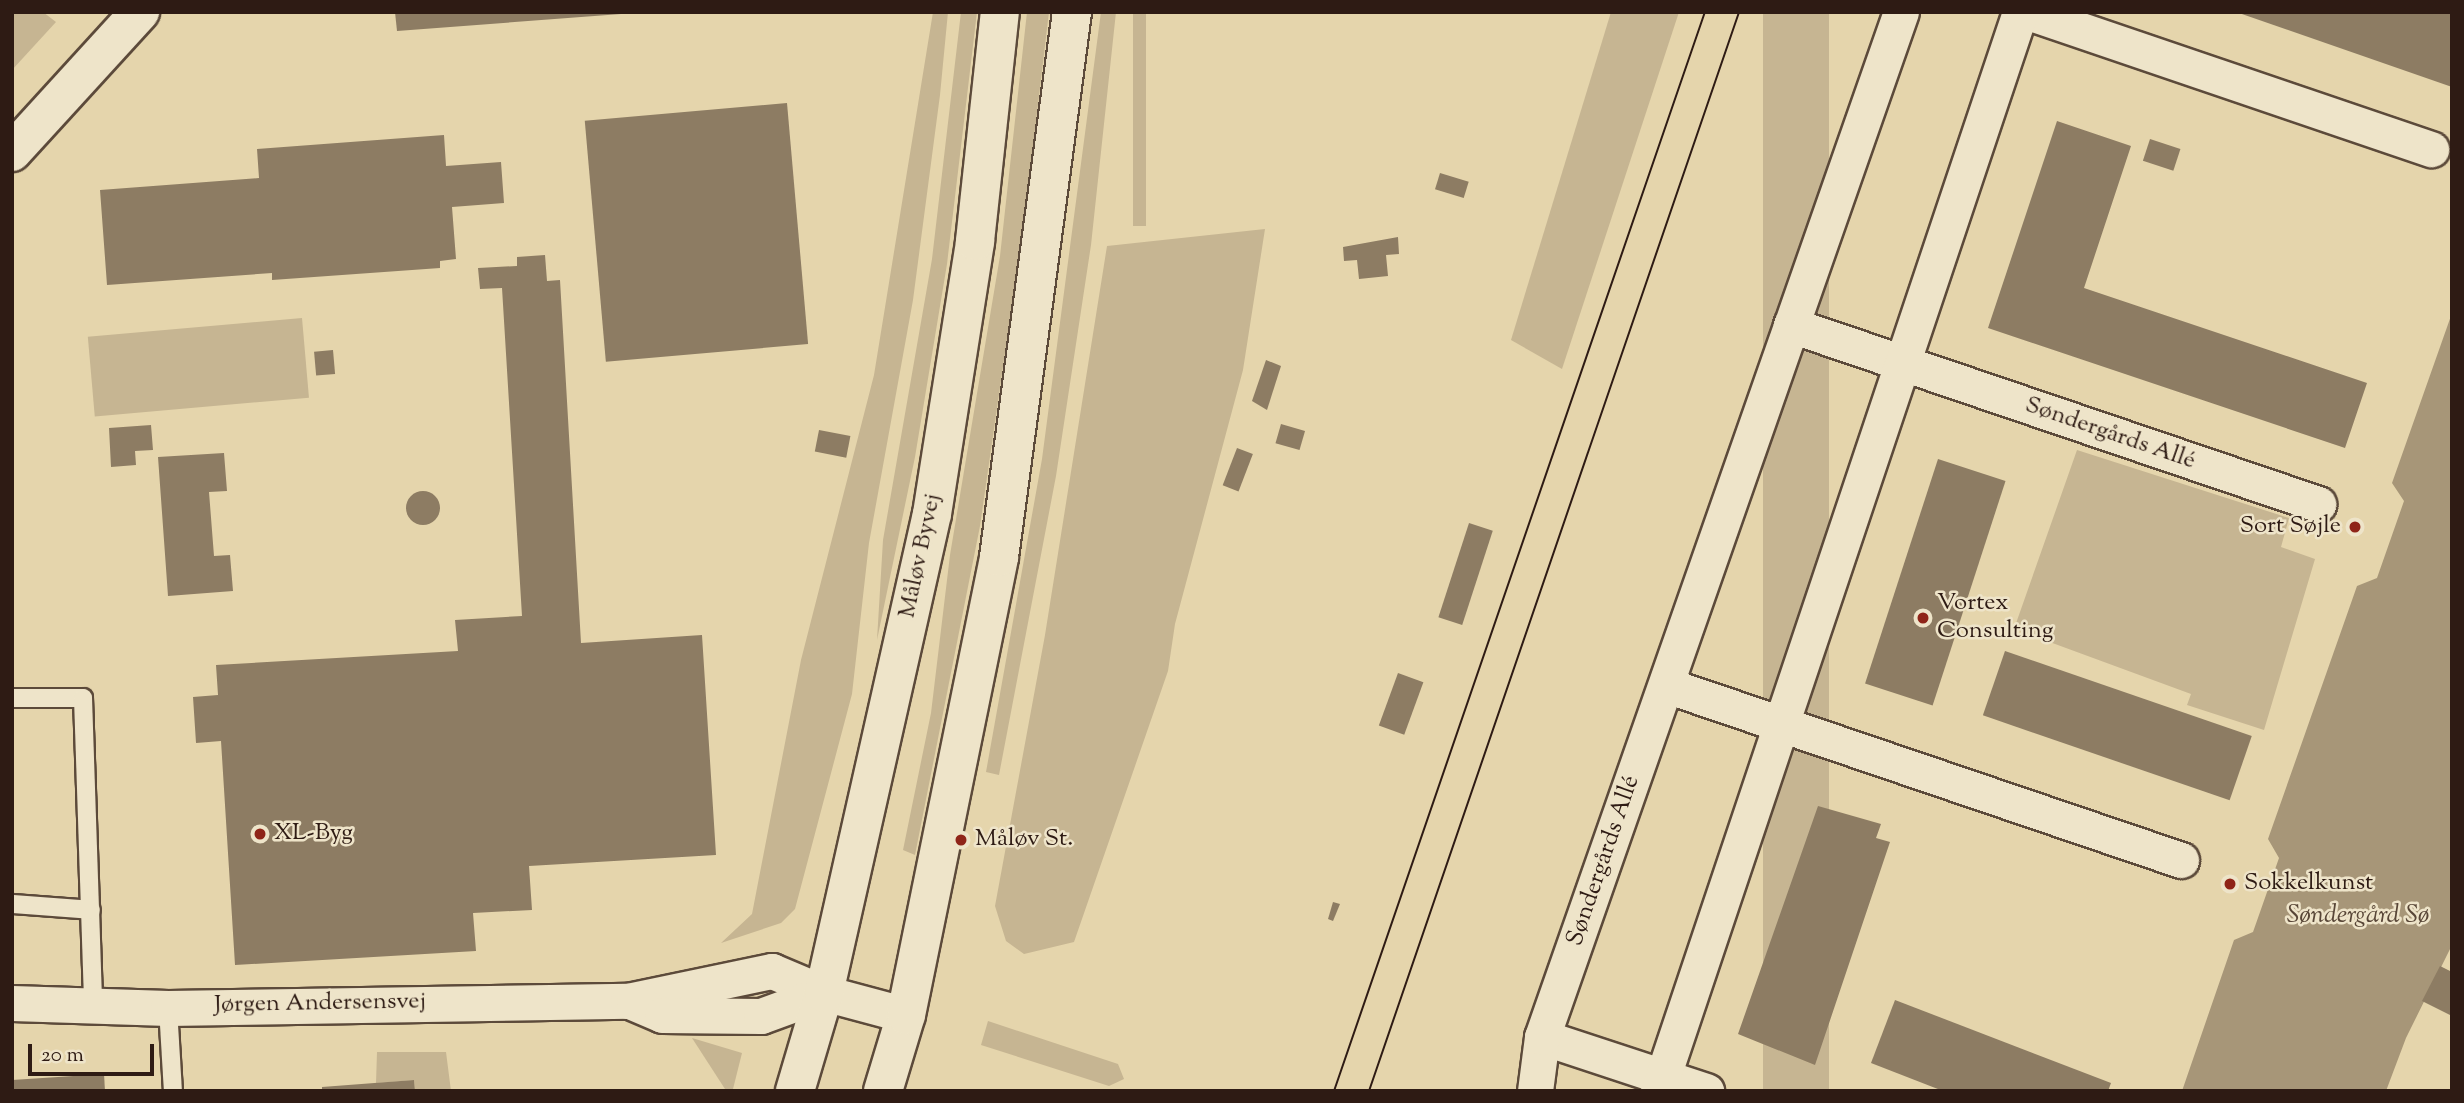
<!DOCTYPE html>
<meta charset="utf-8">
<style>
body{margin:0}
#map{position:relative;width:2464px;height:1103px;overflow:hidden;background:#e5d5ac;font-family:"Sorts Mill Goudy",serif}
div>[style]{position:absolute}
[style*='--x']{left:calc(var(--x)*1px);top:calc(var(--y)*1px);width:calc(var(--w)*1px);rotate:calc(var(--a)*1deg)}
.green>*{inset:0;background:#c6b592;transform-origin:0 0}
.water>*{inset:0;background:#a79678}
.building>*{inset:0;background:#8d7c63;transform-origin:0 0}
.round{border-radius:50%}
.roads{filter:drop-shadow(2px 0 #5c4a3a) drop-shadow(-2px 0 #5c4a3a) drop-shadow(0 2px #5c4a3a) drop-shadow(0 -2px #5c4a3a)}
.lane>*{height:18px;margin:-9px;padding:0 9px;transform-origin:9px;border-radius:9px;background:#eee4c9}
.street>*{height:35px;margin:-17.5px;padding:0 17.5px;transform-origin:17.5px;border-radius:17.5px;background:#eee4c9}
.secondary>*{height:38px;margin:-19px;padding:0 19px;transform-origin:19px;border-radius:19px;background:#eee4c9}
.tram>*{height:2px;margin:-1px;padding:0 1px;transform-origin:1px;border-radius:1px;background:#2e1b14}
.dots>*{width:19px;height:19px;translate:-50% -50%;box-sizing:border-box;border:4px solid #eee4c9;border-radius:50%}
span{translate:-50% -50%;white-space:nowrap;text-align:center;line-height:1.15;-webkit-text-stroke:5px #eee4c9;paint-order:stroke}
.street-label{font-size:24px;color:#2e1b14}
.poi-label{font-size:24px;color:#2e1b14}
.right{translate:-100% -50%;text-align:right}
.left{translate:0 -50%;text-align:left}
.water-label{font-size:26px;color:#584637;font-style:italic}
.frame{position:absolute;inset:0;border:14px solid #2e1b14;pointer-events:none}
.scale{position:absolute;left:28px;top:1044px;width:126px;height:32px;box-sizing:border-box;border:4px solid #2e1b14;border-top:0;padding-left:9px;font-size:21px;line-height:24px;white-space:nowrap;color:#2e1b14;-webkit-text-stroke:5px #eee4c9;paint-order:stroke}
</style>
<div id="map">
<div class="green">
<div style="clip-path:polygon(12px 12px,43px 12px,56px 22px,12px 70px)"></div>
<div style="clip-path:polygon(933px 12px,948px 12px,940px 95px,913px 300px,869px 543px,852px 694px,795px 909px,781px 923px,721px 943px,752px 914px,801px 660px,874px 375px)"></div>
<div style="clip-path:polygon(961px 12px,977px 12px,947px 264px,915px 457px,877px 640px,883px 540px,932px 259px)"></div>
<div style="clip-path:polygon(1027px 12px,1049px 12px,1025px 214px,980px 526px,915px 855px,903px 850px,931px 713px,950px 555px,1000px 256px)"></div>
<div style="clip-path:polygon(1101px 12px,1116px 12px,1091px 245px,1056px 476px,999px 775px,986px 772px,1042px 459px)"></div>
<div style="left:1133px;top:12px;width:13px;height:214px"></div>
<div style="clip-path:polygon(1611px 12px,1679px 12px,1562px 369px,1511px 340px)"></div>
<div style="left:1763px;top:12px;width:66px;height:1140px"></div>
<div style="clip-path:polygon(1265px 229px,1243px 370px,1175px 624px,1168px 671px,1074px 942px,1024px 954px,1006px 941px,995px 906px,1045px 635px,1107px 246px)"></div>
<div style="left:302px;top:318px;width:80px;height:215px;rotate:85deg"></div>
<div style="clip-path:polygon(2077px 450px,2289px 518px,2281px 547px,2315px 559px,2264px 730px,2187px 705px,2191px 694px,2014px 629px)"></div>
<div style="clip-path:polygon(988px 1021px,1118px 1064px,1124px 1079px,1109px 1086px,981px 1045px)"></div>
<div style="clip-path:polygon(692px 1038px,742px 1053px,733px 1089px,725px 1089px)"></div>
<div style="clip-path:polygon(377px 1052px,446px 1052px,451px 1091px,415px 1091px,414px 1080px,376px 1083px)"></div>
</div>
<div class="water">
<div style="clip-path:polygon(2452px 313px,2452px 945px,2406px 1038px,2386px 1091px,2182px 1091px,2234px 940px,2253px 932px,2279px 858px,2268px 839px,2357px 586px,2377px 578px,2404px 501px,2392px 483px)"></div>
</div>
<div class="building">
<div style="clip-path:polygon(395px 12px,621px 12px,621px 14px,397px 31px)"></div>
<div style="clip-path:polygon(2447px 12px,2452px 14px,2452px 87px,2239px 13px)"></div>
<div style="left:787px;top:103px;width:242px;height:203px;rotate:85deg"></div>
<div style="clip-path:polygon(2057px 121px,2131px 146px,2084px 288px,2367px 383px,2345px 448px,1988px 328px)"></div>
<div style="clip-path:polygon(444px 135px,446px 166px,501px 162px,504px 203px,452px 207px,456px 259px,440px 261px,440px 268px,272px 280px,272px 273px,107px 285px,100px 190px,259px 178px,257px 149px)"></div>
<div style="left:2150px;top:139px;width:32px;height:23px;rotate:18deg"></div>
<div style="left:1440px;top:173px;width:30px;height:17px;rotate:17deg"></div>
<div style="clip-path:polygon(1398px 237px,1399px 254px,1386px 255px,1388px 276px,1359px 279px,1357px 260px,1344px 261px,1343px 247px)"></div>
<div style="clip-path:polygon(545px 255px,547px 281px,560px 280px,581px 643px,702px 635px,716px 855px,529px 866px,532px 910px,473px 913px,476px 951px,235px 965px,221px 741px,196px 743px,193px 697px,218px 695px,216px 665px,458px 651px,455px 620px,522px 616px,502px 288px,480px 289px,478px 268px,517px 266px,517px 257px)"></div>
<div style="left:333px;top:350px;width:24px;height:19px;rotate:85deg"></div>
<div style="clip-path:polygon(1266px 360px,1281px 366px,1267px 410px,1252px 401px)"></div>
<div style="left:1281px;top:424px;width:25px;height:20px;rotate:16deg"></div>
<div style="clip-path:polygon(151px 425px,153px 450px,135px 451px,136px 465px,111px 467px,109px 428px)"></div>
<div style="left:819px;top:430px;width:32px;height:22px;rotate:11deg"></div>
<div style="left:1237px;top:448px;width:17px;height:40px;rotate:21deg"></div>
<div style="clip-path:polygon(224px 453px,227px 491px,209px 492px,214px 556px,230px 555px,233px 591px,168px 596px,158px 457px)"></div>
<div style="left:1938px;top:459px;width:71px;height:236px;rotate:18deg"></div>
<div class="round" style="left:406px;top:491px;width:34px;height:34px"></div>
<div style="left:1469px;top:523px;width:25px;height:99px;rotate:18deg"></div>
<div style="left:2005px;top:651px;width:261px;height:68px;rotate:19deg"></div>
<div style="left:1398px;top:673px;width:27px;height:56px;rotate:20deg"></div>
<div style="clip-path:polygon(1818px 806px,1881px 824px,1876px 838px,1890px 842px,1815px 1065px,1738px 1034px)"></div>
<div style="clip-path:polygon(1333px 902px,1340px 904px,1333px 921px,1328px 919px)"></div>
<div style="clip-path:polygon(2440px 966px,2452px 972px,2452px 1016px,2422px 1001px)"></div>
<div style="clip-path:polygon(1895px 1000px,2111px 1083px,2108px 1091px,1943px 1091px,1871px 1063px)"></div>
<div style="clip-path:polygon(104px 1074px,105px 1091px,12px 1091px,12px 1080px)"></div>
<div style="clip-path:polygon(414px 1080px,415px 1091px,322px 1091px,322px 1087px)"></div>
</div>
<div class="roads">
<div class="lane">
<div style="--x:12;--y:698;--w:71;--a:0"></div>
<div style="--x:83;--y:698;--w:307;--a:88.1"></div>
<div style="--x:12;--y:904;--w:79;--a:4.3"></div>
<div style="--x:168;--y:1008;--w:83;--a:86.6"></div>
</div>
<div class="street">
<div style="--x:2028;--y:12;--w:426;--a:18.8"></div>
<div style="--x:1791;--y:325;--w:557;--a:18.76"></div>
<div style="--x:1666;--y:685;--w:544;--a:18.77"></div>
<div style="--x:12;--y:1003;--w:156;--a:1.8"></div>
<div style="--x:168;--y:1008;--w:460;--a:-0.9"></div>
<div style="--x:628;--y:1001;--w:147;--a:-11.8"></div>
<div style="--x:772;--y:971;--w:56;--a:22.9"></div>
<div style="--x:824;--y:993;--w:85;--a:15"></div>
<div style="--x:634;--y:1003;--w:30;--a:23"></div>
<div style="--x:662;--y:1015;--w:99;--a:0.6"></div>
<div style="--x:761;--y:1016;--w:67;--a:-20.1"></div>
<div style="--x:1542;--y:1037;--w:173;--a:18.2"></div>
<div style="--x:1535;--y:1091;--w:54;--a:-82.6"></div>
<div style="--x:1542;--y:1037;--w:1086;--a:-70.7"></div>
<div style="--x:1658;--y:1091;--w:1138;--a:-71.45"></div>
</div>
<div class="secondary">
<div style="--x:12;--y:152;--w:190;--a:-47.6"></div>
<div style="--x:795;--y:1091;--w:102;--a:-73.5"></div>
<div style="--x:824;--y:993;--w:491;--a:-77.3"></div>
<div style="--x:932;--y:514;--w:276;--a:-81"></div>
<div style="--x:975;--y:241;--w:230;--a:-83.8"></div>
<div style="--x:883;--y:1091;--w:79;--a:-73.2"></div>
<div style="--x:906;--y:1015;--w:467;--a:-78.5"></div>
<div style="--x:999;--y:557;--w:550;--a:-82.37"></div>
</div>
</div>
<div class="tram">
<div style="--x:1334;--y:1091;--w:1141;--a:-71.03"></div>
<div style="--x:1369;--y:1091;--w:1141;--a:-71.07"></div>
</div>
<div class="dots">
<div style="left:2355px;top:527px;background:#8f2418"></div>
<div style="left:1923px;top:618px;background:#8f2418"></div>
<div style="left:260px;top:834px;background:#8f2418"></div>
<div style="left:961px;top:840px;background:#8f2418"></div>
<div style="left:2230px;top:884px;background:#8f2418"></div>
</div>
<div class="street-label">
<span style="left:2110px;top:434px;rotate:19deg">Søndergårds Allé</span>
<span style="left:921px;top:556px;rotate:-78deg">Måløv Byvej</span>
<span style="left:1604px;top:861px;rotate:-71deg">Søndergårds Allé</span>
<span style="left:320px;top:1004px;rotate:-1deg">Jørgen Andersensvej</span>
</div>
<div class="poi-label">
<span class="right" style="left:2341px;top:527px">Sort Søjle</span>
<span class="left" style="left:1937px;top:618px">Vortex<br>Consulting</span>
<span class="left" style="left:274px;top:834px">XL-Byg</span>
<span class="left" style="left:975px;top:840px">Måløv St.</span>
<span class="left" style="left:2244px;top:884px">Sokkelkunst</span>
</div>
<div class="water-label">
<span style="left:2358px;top:916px">Søndergård Sø</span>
</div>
<div class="frame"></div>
<div class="scale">20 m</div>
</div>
